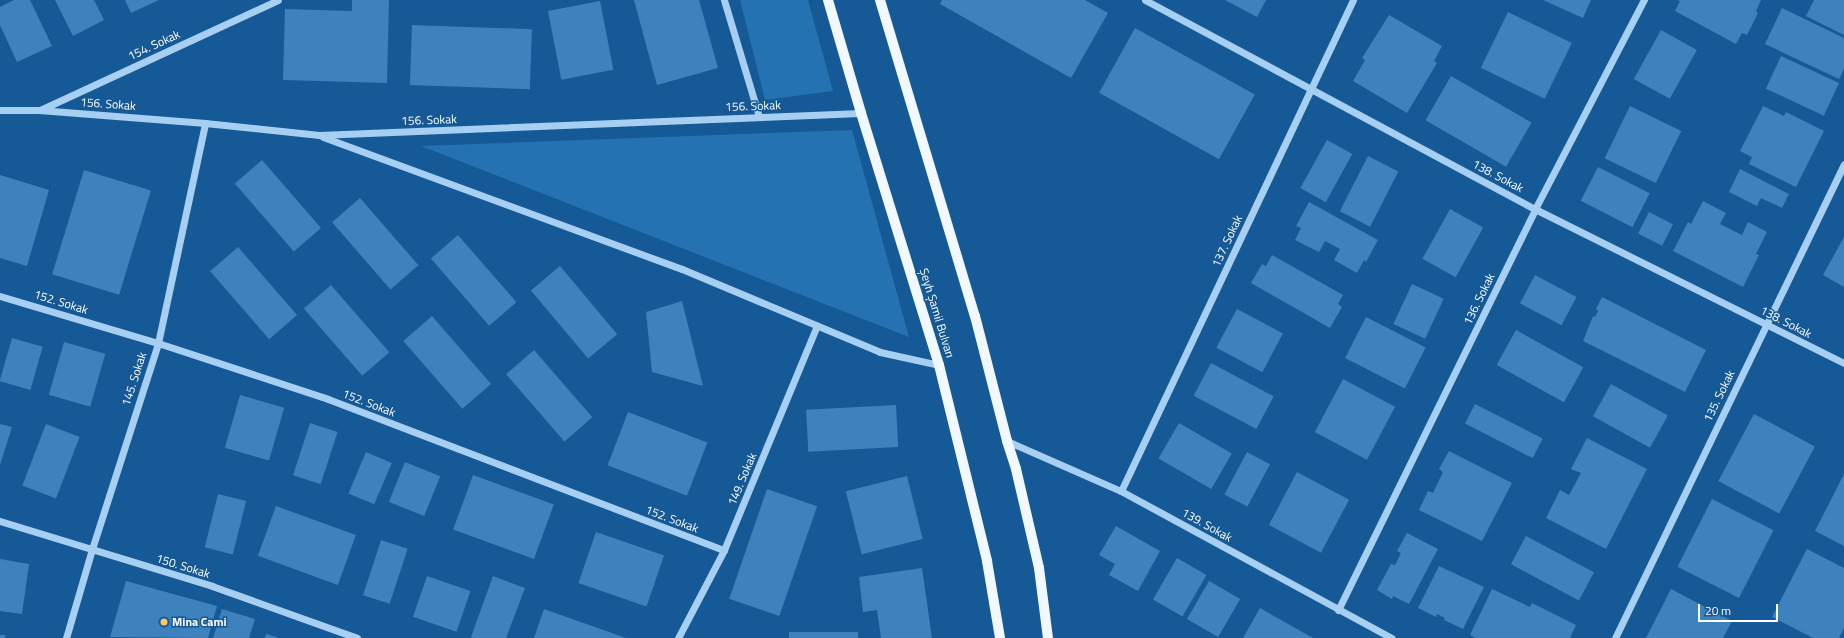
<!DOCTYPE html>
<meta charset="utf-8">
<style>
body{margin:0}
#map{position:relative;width:1844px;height:638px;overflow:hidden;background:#155996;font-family:"Titillium Web",sans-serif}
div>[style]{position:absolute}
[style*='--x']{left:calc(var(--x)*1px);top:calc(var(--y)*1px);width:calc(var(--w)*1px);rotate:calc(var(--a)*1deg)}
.green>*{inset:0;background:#2472b2}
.building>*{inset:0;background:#3d82bd;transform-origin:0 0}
.minor>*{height:7px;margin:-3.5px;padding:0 3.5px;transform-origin:3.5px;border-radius:3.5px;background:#a6cff2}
.major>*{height:10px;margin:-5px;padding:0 5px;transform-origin:5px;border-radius:5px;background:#f1f8ff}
.dots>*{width:11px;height:11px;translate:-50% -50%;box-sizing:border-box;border:2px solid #155996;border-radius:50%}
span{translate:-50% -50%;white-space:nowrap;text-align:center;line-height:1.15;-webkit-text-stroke:3px #155996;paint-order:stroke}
.street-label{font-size:12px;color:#fff}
.poi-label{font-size:12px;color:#fff;font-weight:700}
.left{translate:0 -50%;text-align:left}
.scale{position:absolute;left:1698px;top:604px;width:80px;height:18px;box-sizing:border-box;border:2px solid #fff;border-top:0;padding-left:5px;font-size:12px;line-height:14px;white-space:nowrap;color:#fff;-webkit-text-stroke:3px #155996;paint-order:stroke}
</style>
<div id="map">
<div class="green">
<div style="clip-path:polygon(740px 0,808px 0,833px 91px,765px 100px)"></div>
<div style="clip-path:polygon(852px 130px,909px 337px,421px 146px)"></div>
</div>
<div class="building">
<div style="clip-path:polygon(14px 0,30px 0,52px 46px,17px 62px,0 25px,0 7px)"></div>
<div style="clip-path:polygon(55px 0,94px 0,104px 20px,73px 36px)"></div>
<div style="clip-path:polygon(125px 0,159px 0,131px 13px)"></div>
<div style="clip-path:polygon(352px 0,389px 0,387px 83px,283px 80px,285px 9px,352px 11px)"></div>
<div style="clip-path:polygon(634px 0,699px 0,718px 68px,657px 85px)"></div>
<div style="clip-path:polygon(942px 0,1085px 0,1108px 13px,1071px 78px,940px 4px)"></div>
<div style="clip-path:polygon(1225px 0,1266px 0,1257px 17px)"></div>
<div style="clip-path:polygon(1543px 0,1591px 0,1583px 18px)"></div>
<div style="clip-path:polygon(1677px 0,1761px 0,1756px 11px,1758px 13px,1747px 35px,1742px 33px,1736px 44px,1675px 11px,1680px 1px)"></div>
<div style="clip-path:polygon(1814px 0,1844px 0,1844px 35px,1806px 16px)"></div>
<div style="left:600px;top:1px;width:70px;height:53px;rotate:79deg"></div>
<div style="clip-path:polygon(1782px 8px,1844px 38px,1844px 69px,1839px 79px,1765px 44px)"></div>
<div style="left:1508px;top:12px;width:71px;height:62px;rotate:26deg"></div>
<div style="clip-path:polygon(1389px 15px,1442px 46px,1434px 61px,1437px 63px,1407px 113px,1353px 81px,1365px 60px,1362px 58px)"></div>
<div style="left:412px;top:25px;width:120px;height:60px;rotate:2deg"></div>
<div style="left:1135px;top:28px;width:137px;height:74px;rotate:29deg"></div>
<div style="left:1661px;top:30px;width:41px;height:56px;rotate:29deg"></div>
<div style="left:1781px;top:56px;width:64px;height:36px;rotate:25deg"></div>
<div style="left:1451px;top:76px;width:93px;height:51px;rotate:30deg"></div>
<div style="left:1630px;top:106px;width:57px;height:58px;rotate:26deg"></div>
<div style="clip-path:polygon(1763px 106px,1784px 116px,1786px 112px,1824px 131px,1796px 187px,1749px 164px,1752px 157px,1740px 151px)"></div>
<div style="left:1327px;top:140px;width:29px;height:55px;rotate:29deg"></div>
<div style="left:1368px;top:156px;width:34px;height:62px;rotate:27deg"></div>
<div style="left:262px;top:160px;width:90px;height:36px;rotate:49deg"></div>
<div style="left:1598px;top:167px;width:58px;height:38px;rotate:27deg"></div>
<div style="clip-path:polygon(1740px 169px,1789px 194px,1782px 208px,1761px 198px,1757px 206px,1729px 192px)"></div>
<div style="left:84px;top:170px;width:70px;height:109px;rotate:17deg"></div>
<div style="clip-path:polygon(0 175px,49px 190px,27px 266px,0 258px)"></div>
<div style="left:360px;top:198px;width:89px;height:37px;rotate:49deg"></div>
<div style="clip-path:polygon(1703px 201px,1726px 213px,1720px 224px,1742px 235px,1748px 222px,1767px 232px,1756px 254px,1759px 255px,1743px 287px,1673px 251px,1688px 222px,1691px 224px)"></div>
<div style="clip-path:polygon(1309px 202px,1378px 240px,1366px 262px,1364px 260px,1357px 273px,1334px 260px,1340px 249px,1325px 241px,1319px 252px,1295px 240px,1301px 228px,1296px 226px)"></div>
<div style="left:1450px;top:209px;width:38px;height:57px;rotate:29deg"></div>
<div style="left:1649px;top:212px;width:27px;height:24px;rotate:27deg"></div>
<div style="left:458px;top:235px;width:89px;height:36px;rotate:49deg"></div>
<div style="clip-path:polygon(1844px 237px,1844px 287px,1823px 275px)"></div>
<div style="left:238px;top:247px;width:90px;height:37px;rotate:49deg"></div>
<div style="clip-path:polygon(1272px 255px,1343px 295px,1338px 304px,1342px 307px,1330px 328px,1251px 283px,1262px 264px,1266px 266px)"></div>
<div style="left:560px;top:266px;width:89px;height:38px;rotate:50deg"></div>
<div style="left:1535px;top:275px;width:47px;height:32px;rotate:28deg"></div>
<div style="left:1412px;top:284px;width:35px;height:44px;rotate:25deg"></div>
<div style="left:331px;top:285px;width:89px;height:36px;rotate:49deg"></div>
<div style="clip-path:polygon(1602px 297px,1706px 350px,1685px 392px,1583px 341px,1593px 316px,1595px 317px,1598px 311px,1596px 309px)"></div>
<div style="clip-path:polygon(682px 301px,703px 386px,652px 372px,646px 312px)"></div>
<div style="left:1237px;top:309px;width:52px;height:44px;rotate:28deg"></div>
<div style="left:432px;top:316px;width:90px;height:38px;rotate:49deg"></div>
<div style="left:1366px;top:317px;width:67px;height:46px;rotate:27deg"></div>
<div style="left:1516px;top:330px;width:77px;height:40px;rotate:29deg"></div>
<div style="left:12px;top:338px;width:32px;height:45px;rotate:16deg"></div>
<div style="left:64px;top:342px;width:43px;height:55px;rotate:16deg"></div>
<div style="left:534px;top:350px;width:89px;height:37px;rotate:49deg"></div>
<div style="left:1211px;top:363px;width:71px;height:37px;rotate:28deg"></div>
<div style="left:1343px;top:379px;width:59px;height:60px;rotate:28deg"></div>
<div style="left:1611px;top:384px;width:65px;height:37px;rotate:29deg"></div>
<div style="left:240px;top:395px;width:46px;height:55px;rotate:16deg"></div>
<div style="left:1475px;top:404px;width:76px;height:22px;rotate:27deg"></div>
<div style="left:896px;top:405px;width:42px;height:90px;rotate:87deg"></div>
<div style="left:628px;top:412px;width:85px;height:57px;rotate:21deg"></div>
<div style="left:1754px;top:414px;width:69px;height:76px;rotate:28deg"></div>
<div style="left:310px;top:423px;width:29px;height:55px;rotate:18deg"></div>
<div style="left:1179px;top:423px;width:61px;height:41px;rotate:30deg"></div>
<div style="clip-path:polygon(0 424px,12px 427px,0 465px)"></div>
<div style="left:46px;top:424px;width:36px;height:66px;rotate:21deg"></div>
<div style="clip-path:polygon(1587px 438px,1647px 469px,1606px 549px,1546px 518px,1560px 490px,1569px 495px,1581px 473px,1571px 469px)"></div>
<div style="clip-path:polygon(1449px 451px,1512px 483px,1482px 541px,1419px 510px,1428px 491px,1433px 493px,1443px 472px,1439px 469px)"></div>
<div style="left:366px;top:452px;width:28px;height:45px;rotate:23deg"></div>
<div style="left:1247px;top:452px;width:26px;height:48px;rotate:28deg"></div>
<div style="left:405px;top:462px;width:38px;height:43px;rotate:22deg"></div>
<div style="left:1297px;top:472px;width:59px;height:60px;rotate:28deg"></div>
<div style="clip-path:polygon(1844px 474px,1844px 546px,1815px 531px)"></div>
<div style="left:473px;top:475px;width:86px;height:58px;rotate:20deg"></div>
<div style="left:907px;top:476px;width:65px;height:63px;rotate:76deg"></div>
<div style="left:767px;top:489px;width:53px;height:116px;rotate:19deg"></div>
<div style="left:218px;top:494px;width:29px;height:55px;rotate:14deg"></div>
<div style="left:1712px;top:499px;width:69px;height:76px;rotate:27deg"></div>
<div style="left:276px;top:506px;width:85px;height:53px;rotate:20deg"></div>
<div style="clip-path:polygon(1116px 526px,1160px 551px,1138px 591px,1109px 575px,1115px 564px,1099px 555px)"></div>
<div style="left:596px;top:532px;width:72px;height:54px;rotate:19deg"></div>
<div style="clip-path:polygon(1407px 533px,1438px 549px,1409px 604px,1393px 596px,1392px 599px,1377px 590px,1391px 564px,1395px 565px,1401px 553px,1397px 551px)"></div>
<div style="left:1526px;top:536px;width:77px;height:32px;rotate:28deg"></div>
<div style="left:381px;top:540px;width:28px;height:58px;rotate:18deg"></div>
<div style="clip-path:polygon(1807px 549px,1844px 568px,1844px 628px,1839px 638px,1813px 638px,1772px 617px)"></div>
<div style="left:1177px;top:558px;width:34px;height:48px;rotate:30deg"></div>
<div style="clip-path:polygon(0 559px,29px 564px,22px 614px,0 611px)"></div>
<div style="clip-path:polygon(1439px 566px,1484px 587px,1463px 629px,1444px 620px,1445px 618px,1437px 614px,1436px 617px,1418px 608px)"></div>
<div style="clip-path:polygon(922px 568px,932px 638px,881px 638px,877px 610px,863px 612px,859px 577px)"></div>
<div style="left:427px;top:576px;width:46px;height:43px;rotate:19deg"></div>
<div style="clip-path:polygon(493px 576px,525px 588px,506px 638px,473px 638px,471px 637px)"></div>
<div style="clip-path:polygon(126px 581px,217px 606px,208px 638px,110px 637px)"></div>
<div style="left:1209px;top:581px;width:36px;height:44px;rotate:30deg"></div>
<div style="clip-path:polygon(1492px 589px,1530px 607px,1532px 603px,1576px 625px,1570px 638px,1476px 638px,1470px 635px)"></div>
<div style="clip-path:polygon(1671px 589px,1732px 621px,1723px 638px,1646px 638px)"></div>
<div style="clip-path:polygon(1260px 608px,1313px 638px,1243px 638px)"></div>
<div style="clip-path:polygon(222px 609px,255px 619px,249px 638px,213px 638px)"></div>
<div style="clip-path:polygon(544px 609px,626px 638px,534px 638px)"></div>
<div style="left:789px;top:632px;width:69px;height:6px"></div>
<div style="clip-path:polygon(266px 634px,279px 638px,265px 638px)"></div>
<div style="left:0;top:635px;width:5px;height:3px"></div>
</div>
<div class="minor">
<div style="--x:724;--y:0;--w:122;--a:73.3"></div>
<div style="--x:1145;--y:0;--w:442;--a:28.2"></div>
<div style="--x:1535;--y:209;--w:345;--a:26.5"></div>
<div style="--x:0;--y:110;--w:39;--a:0"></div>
<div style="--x:39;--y:110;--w:167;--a:4.5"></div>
<div style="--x:205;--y:123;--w:115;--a:6"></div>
<div style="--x:319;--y:135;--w:542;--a:-2.32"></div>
<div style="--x:40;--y:110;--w:262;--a:-24.8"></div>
<div style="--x:323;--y:137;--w:382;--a:20.2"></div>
<div style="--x:682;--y:269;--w:215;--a:22.7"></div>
<div style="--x:880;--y:352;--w:60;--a:12.4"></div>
<div style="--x:0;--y:296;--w:165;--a:16.6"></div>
<div style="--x:158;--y:343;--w:179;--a:18.2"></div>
<div style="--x:328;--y:399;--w:424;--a:20.9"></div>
<div style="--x:1007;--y:441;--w:124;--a:23.7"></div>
<div style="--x:1121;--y:491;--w:308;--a:28.5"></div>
<div style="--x:1121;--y:491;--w:543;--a:-64.71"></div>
<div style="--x:0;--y:521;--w:222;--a:17"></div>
<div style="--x:212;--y:586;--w:154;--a:19.7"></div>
<div style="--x:1338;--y:610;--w:447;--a:-63.8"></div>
<div style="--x:1535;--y:209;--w:236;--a:-62.5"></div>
<div style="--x:66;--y:638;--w:93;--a:-73.7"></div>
<div style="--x:92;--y:549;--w:216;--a:-72.2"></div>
<div style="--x:158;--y:343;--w:225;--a:-77.9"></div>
<div style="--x:678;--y:638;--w:99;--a:-62.4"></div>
<div style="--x:724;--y:550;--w:243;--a:-67.5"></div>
<div style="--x:1615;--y:638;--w:526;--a:-64.21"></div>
</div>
<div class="major">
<div style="--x:828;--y:0;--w:118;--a:73.7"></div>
<div style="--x:861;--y:113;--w:264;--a:72.8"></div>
<div style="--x:939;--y:365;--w:202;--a:76.2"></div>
<div style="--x:987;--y:561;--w:78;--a:80.4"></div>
<div style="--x:880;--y:0;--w:330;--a:73.3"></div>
<div style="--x:975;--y:316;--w:129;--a:75.6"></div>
<div style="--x:1007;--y:441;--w:29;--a:72"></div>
<div style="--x:1016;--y:469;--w:102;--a:76.9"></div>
<div style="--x:1039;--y:568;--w:71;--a:82.7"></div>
</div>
<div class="dots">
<div style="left:164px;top:622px;background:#ffc567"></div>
</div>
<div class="street-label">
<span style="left:154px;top:45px;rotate:-25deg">154. Sokak</span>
<span style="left:108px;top:104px;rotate:4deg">156. Sokak</span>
<span style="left:753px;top:106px;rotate:-2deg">156. Sokak</span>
<span style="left:429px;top:120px;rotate:-2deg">156. Sokak</span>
<span style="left:1498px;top:176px;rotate:28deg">138. Sokak</span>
<span style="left:1227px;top:241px;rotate:-65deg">137. Sokak</span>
<span style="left:1479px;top:299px;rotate:-64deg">136. Sokak</span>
<span style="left:61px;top:302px;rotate:17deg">152. Sokak</span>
<span style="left:937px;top:313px;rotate:73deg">Şeyh Şamil Bulvarı</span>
<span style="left:1786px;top:322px;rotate:27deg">138. Sokak</span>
<span style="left:134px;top:379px;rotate:-72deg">145. Sokak</span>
<span style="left:1719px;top:396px;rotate:-64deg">135. Sokak</span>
<span style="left:369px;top:403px;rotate:21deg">152. Sokak</span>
<span style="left:742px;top:479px;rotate:-67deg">149. Sokak</span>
<span style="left:672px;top:519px;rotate:21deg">152. Sokak</span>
<span style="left:1207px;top:525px;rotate:29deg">139. Sokak</span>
<span style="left:183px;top:566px;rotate:17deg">150. Sokak</span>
</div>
<div class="poi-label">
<span class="left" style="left:172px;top:622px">Mina Cami</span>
</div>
<div class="scale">20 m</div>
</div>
